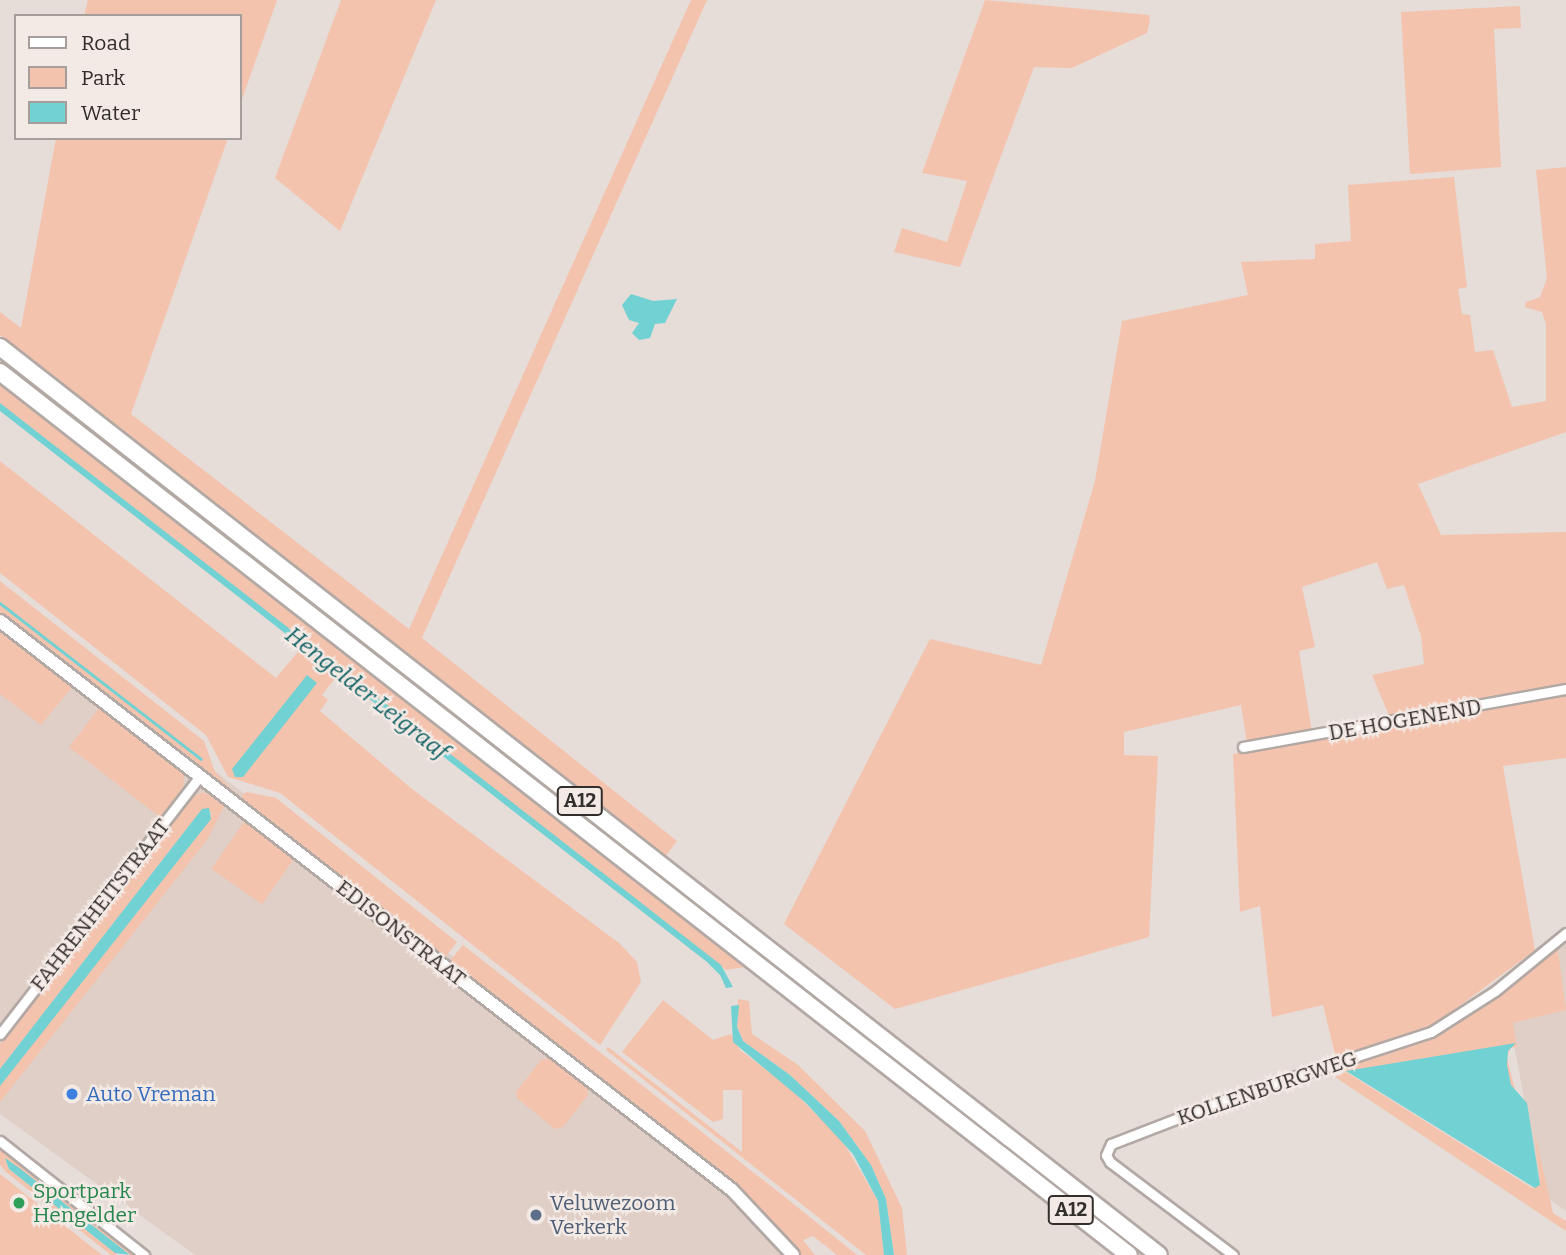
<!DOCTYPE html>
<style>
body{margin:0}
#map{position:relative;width:1566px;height:1255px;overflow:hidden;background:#e6dcd8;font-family:Bitter,serif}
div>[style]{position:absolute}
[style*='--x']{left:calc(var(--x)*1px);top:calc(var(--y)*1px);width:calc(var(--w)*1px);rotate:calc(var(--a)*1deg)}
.built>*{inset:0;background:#e0cfc7}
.green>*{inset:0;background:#f4c3ad;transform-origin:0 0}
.water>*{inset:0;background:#72d1d2}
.stream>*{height:2.5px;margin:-1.25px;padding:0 1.25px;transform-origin:1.25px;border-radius:1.25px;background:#72d1d2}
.roads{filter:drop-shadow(2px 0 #b2a8a4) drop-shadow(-2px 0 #b2a8a4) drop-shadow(0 2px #b2a8a4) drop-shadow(0 -2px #b2a8a4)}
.street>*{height:9px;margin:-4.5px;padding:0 4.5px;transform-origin:4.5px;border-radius:4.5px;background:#fff}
.secondary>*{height:12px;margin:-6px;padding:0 6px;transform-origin:6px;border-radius:6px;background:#fff}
.highway>*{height:16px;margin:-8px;padding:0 8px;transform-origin:8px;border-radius:8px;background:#fff}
.dots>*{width:19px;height:19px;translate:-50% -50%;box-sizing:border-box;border:4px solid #f3e9e5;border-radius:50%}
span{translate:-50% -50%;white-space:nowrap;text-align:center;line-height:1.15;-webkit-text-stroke:5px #f3e9e5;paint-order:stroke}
.shield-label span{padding:2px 5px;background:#f3e9e5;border:2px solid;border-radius:5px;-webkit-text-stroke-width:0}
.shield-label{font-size:19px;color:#322e2c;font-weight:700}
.street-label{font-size:21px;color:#322e2c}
.shop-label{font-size:21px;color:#366cbe}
.left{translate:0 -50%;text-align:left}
.leisure-label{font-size:21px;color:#27864d}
.service-label{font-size:21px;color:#4e5e75}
.water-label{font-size:23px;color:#106163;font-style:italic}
.legend{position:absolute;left:14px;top:14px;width:228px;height:126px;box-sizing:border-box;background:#f3e9e5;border:2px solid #a69e9b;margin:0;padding:9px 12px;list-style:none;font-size:21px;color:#322e2c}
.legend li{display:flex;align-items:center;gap:14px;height:35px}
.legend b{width:35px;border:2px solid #a69e9b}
</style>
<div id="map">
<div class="built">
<div style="clip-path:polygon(0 603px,722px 1167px,814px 1255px,195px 1255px,0 1114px)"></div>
<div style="clip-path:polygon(1566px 934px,1566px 1211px,1542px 1194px,1505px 996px)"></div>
</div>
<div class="green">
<div style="clip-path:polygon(88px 0,277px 0,240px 105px,240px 16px,84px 16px)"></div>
<div style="clip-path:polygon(341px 0,436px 0,340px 231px,275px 178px)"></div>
<div style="clip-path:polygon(691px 0,707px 0,422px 638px,677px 841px,666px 856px,0 335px,0 312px,21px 328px,56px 138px,228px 138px,131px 414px,409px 629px)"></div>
<div style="clip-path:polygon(985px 0,1149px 15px,1150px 21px,1147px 33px,1072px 68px,1034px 67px,960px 267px,894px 252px,902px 228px,947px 242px,967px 181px,922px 173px)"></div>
<div style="clip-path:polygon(1520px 6px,1521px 28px,1494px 29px,1501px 167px,1410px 174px,1401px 12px)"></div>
<div style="clip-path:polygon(1566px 167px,1566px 432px,1418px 484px,1441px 535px,1566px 532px,1566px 685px,1390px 718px,1372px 675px,1424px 664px,1421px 636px,1404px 585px,1387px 589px,1377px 562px,1302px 587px,1315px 647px,1299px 651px,1312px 732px,1247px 743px,1241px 705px,1124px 732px,1124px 755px,1158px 756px,1149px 937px,895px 1009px,784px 924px,930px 639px,1041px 665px,1095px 481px,1122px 321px,1248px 295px,1241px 262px,1315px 259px,1315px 244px,1351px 241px,1348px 185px,1454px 177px,1467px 287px,1458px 289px,1462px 314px,1470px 315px,1475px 352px,1493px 350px,1512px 407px,1546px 401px,1546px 324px,1542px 312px,1525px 307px,1526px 302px,1540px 297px,1547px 278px,1536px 170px)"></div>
<div style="clip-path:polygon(0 384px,606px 859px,745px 967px,726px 970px,21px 420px,0 403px)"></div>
<div style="clip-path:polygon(0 461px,276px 678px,302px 647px,338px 675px,322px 695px,328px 700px,320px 711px,412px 789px,619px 943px,637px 962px,641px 982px,600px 1045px,280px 793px,228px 777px,206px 735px,0 573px)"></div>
<div style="clip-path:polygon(0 581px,204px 741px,215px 772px,234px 792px,230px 793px,0 613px)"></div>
<div style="clip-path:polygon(0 629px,73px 686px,41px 725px,0 694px)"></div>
<div style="clip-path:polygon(1566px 692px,1566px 758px,1503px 766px,1535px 950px,1435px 1024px,1336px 1058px,1323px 1005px,1272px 1017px,1260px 906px,1240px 912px,1233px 754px)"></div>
<div style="clip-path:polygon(100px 707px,184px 775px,183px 788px,160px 817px,69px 747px)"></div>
<div style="clip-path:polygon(203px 792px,226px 803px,207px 840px,0 1102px,0 1086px,213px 813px,202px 809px,0 1069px,0 1044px,194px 796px)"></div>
<div style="clip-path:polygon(247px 792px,276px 798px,457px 942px,444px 959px,242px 803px,242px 795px)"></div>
<div style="left:244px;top:822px;width:62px;height:57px;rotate:35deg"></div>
<div style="clip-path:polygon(1557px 944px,1566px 1010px,1513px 1023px,1517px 1047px,1510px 1048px,1507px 1058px,1515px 1090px,1462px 1052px,1346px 1072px,1532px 1188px,1540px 1185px,1535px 1134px,1553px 1213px,1566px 1221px,1566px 1231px,1335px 1077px,1346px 1072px,1340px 1066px,1430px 1035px)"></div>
<div style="clip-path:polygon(463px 945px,781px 1194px,857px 1255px,837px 1255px,813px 1236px,803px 1240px,815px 1255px,797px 1255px,751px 1201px,448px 963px)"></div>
<div style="clip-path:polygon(738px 999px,749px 1001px,752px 1034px,798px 1065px,865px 1131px,902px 1208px,907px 1255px,894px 1255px,886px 1199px,871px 1165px,839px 1121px,790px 1075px,743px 1041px,737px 1027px)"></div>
<div style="clip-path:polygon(663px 1000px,713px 1040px,731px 1034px,740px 1050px,788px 1086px,842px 1140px,878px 1201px,884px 1255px,866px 1255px,606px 1050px,608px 1047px,742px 1152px,742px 1090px,723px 1090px,723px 1119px,713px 1122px,622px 1052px)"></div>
<div style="clip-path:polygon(552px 1058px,587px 1085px,588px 1095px,563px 1127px,555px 1129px,517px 1098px,516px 1092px,541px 1060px)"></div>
<div style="clip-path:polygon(0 1148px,136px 1255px,130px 1255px,5px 1158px,9px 1169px,118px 1255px,111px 1255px,6px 1172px,0 1165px)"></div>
<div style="clip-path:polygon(0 1174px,74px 1233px,102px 1255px,0 1255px)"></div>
</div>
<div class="water">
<div style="clip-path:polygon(631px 294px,653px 301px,677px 299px,665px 323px,655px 324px,650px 338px,639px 340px,632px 333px,639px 323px,629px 320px,622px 305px)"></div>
<div style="clip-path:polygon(0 403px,721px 965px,733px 987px,726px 988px,720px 975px,707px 962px,0 411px)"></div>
<div style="clip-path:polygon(307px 675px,317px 683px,243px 777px,235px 777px,232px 769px)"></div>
<div style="clip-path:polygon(209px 808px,211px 819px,0 1086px,0 1069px,202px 809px)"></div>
<div style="clip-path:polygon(739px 1005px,737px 1027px,743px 1041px,790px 1075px,839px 1121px,871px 1165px,886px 1199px,894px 1255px,884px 1255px,878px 1201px,853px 1154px,806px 1103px,733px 1042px,731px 1006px)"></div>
<div style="clip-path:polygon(1516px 1043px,1508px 1051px,1507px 1065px,1511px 1085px,1527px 1103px,1540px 1185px,1535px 1188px,1346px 1071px)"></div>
<div style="clip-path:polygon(5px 1158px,22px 1170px,130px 1255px,115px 1253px,9px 1169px)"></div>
</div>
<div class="stream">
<div style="--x:0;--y:603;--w:254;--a:37.8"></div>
</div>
<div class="roads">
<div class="street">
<div style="--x:1243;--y:747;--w:328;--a:-10.2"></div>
<div style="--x:0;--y:1034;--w:326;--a:-52.2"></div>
<div style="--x:0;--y:1141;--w:184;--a:38.4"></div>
<div style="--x:1233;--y:1255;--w:154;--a:-142.9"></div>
<div style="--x:1110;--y:1162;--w:8;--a:-120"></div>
<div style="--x:1106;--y:1155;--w:12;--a:-66"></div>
<div style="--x:1111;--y:1144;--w:136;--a:-21.1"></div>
<div style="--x:1238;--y:1095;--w:203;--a:-18.1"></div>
<div style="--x:1431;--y:1032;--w:76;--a:-32.6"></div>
<div style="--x:1495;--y:991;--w:92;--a:-39.2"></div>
</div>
<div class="secondary">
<div style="--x:0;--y:621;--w:927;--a:37.86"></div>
<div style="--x:732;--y:1190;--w:89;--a:46.8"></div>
</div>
<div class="highway">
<div style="--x:0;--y:347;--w:1472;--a:38.08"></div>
<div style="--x:0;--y:372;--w:1433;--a:38.03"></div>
</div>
</div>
<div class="dots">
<div style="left:72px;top:1094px;background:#3f7fe0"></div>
<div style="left:19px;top:1203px;background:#2e9e5b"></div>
<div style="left:536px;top:1215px;background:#5c6f8a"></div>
</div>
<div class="shield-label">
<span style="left:580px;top:801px">A12</span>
<span style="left:1071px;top:1210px">A12</span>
</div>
<div class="street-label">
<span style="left:1405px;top:720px;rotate:-10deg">DE HOGENEND</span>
<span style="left:100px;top:905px;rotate:-52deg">FAHRENHEITSTRAAT</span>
<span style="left:401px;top:933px;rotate:38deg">EDISONSTRAAT</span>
<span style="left:1267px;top:1088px;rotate:-19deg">KOLLENBURGWEG</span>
</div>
<div class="shop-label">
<span class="left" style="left:86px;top:1094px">Auto Vreman</span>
</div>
<div class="leisure-label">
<span class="left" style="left:33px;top:1203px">Sportpark<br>Hengelder</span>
</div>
<div class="service-label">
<span class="left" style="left:550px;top:1215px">Veluwezoom<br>Verkerk</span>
</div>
<div class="water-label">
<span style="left:367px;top:693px;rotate:38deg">Hengelder Leigraaf</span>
</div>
<ul class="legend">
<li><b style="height:9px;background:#fff"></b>Road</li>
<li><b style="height:19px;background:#f4c3ad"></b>Park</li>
<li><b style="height:19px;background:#72d1d2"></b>Water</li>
</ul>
</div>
